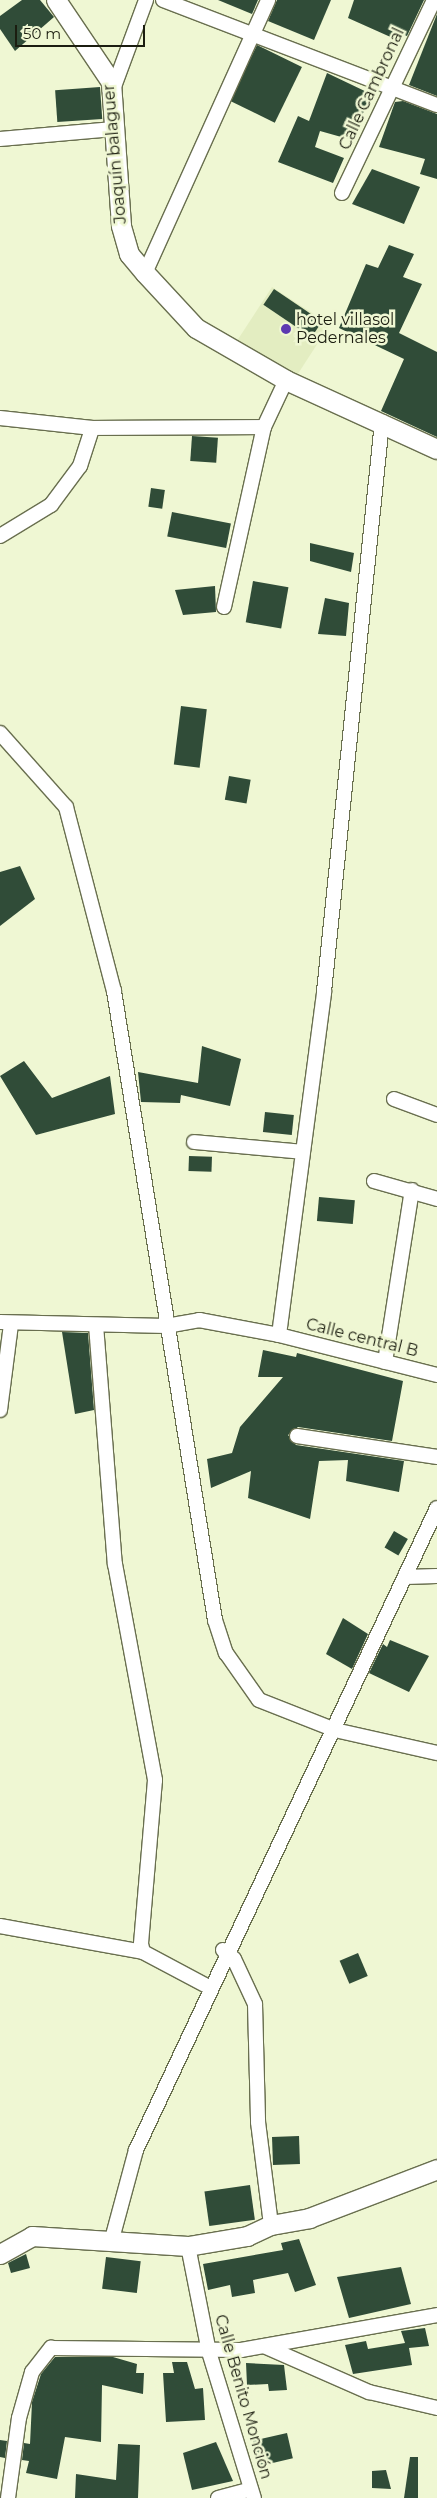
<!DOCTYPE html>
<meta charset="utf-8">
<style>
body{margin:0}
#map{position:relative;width:437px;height:2498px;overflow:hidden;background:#eff7d3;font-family:Montserrat,sans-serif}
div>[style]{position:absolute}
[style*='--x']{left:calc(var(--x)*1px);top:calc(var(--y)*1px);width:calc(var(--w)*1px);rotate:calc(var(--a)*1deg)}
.built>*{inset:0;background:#e3edc1;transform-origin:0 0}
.building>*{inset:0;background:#304c38;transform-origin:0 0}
.roads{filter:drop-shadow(1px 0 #696f4f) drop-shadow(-1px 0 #696f4f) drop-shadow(0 1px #696f4f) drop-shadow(0 -1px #696f4f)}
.street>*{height:14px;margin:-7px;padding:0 7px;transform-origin:7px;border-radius:7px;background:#fff}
.secondary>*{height:19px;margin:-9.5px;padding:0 9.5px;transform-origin:9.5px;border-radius:9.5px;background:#fff}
.dots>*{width:14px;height:14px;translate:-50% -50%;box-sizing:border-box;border:2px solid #eff7d3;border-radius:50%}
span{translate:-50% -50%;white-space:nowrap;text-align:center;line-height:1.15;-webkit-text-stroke:5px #eff7d3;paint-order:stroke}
.street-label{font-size:16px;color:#1b1d10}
.poi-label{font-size:16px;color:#1b1d10}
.left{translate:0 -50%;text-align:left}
.scale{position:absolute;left:15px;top:25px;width:130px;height:22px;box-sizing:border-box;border:2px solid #1b1d10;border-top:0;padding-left:6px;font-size:15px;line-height:18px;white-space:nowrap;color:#1b1d10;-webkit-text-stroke:4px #eff7d3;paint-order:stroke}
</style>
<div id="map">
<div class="built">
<div style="left:272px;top:287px;width:69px;height:63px;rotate:33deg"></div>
</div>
<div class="building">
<div style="clip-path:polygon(22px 0,40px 0,54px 17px,15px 51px,0 29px,0 16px)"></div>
<div style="clip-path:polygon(218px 0,258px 0,252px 14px)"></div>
<div style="clip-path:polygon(277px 0,331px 0,314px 40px,268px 21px)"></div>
<div style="clip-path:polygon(354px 0,424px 0,407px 36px,398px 33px,395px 39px,348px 18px)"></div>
<div style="clip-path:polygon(437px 14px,437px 96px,409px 85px)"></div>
<div style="left:257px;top:45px;width:50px;height:62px;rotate:26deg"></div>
<div style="clip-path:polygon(327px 73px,371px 94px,352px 140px,320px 131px,315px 147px,344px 158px,333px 183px,278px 162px,298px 116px,309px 121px)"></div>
<div style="left:100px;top:87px;width:32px;height:45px;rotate:86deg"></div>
<div style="clip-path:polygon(403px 101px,437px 114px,437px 179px,420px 174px,425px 159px,379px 147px,395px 102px)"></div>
<div style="clip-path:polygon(372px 169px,420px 187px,404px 224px,352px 204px)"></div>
<div style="clip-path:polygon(389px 245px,414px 254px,403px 277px,422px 284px,399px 333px,437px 352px,437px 437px,381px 411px,404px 359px,339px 328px,366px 264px,378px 268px)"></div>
<div style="left:274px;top:289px;width:58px;height:19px;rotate:34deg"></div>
<div style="left:192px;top:436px;width:26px;height:25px;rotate:4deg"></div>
<div style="left:151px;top:488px;width:14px;height:19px;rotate:8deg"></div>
<div style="left:172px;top:512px;width:60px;height:25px;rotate:11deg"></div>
<div style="clip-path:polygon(310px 543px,354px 553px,351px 572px,310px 561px)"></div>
<div style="left:253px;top:581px;width:36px;height:42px;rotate:10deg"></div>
<div style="clip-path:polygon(215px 586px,216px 612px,183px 615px,175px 590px)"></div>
<div style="clip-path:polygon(325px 598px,349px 603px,346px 636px,318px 634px)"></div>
<div style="left:181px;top:706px;width:26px;height:59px;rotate:7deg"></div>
<div style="left:229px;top:776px;width:22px;height:24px;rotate:10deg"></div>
<div style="clip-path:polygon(20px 866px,35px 899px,0 926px,0 872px)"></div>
<div style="clip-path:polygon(202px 1046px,241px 1059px,230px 1106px,181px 1095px,180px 1103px,141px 1102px,138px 1072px,198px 1083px)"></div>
<div style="clip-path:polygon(24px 1061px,52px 1098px,110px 1076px,115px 1114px,36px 1135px,0 1076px)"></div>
<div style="left:265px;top:1112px;width:29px;height:20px;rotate:6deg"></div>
<div style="left:189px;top:1156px;width:23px;height:15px;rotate:2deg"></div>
<div style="left:319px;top:1197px;width:36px;height:24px;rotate:5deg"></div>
<div style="clip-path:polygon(62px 1332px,88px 1333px,94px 1410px,75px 1414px)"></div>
<div style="clip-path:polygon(263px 1350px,296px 1357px,297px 1353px,403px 1381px,392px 1441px,298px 1427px,288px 1435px,296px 1445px,404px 1461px,399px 1492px,346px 1481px,348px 1460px,319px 1461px,310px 1519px,248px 1498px,251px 1471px,211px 1488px,207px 1459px,232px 1453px,240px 1427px,283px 1377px,258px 1377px)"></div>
<div style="left:394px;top:1531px;width:16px;height:19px;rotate:30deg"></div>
<div style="clip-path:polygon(343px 1618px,368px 1634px,352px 1669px,326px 1654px)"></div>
<div style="clip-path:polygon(390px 1640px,429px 1656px,409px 1692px,369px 1673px,383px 1644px,387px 1647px)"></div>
<div style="left:358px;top:1953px;width:25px;height:20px;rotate:67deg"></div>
<div style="left:299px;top:2136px;width:28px;height:27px;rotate:88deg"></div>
<div style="left:250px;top:2185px;width:35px;height:46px;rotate:82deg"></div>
<div style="clip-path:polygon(299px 2239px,316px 2285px,295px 2292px,288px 2273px,253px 2280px,255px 2293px,232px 2297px,230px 2285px,208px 2290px,203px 2264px,283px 2250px,281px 2243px)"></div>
<div style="clip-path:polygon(26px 2254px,30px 2268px,11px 2273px,8px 2263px)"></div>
<div style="left:106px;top:2257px;width:35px;height:32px;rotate:7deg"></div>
<div style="clip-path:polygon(401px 2267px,411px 2304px,349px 2318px,337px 2277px)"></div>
<div style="clip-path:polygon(425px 2328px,429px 2346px,409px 2348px,412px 2365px,353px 2374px,345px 2345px,366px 2341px,368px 2349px,405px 2343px,401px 2331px)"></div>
<div style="clip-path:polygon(55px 2357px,113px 2357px,137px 2364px,136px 2373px,144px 2373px,143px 2394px,102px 2385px,101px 2442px,65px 2437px,57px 2479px,26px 2473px,29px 2461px,22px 2460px,24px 2443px,30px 2444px,32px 2402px,41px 2374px)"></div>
<div style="clip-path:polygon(172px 2362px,187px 2362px,195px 2389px,203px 2388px,205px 2420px,166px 2422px,163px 2373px,174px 2373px)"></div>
<div style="clip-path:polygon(246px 2363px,284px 2365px,287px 2390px,269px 2391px,268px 2384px,247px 2385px)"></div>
<div style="left:287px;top:2433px;width:26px;height:35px;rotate:77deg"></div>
<div style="clip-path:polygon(0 2440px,7px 2441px,5px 2458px,0 2457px)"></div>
<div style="clip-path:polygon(216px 2442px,233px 2481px,192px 2490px,183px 2453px)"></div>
<div style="clip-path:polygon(118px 2444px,140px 2445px,138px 2498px,75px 2498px,76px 2474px,116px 2480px)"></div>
<div style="clip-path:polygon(410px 2457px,418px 2457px,418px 2498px,404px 2498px)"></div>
<div style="clip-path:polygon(386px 2470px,391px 2489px,372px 2488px,372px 2471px)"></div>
</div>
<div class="roads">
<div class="street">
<div style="--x:163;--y:0;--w:293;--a:21"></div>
<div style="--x:112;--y:92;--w:98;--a:-69.7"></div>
<div style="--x:0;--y:139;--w:114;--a:-5"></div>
<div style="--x:342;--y:193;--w:214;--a:-64.5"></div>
<div style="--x:145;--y:273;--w:299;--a:-65.7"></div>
<div style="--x:0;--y:418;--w:93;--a:6.2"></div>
<div style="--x:0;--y:536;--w:60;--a:-31.3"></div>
<div style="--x:51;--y:505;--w:49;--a:-53.4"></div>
<div style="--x:80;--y:466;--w:40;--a:-72"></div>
<div style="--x:92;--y:428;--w:172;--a:-0.3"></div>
<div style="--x:224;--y:607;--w:184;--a:-77.5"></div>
<div style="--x:264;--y:427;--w:52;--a:-64.9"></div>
<div style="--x:0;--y:733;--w:99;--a:48.3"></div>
<div style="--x:66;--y:807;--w:190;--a:75.4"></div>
<div style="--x:114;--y:991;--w:637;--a:80.88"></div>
<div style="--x:215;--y:1620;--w:35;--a:72"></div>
<div style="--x:226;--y:1653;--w:57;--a:54.9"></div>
<div style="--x:259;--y:1700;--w:82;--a:21.5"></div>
<div style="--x:335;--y:1730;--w:105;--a:12.7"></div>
<div style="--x:394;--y:1099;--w:46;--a:20.4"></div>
<div style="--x:194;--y:1142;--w:109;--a:5.2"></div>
<div style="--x:374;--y:1181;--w:66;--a:15.9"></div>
<div style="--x:0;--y:1322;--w:166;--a:1.4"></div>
<div style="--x:166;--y:1326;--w:34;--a:-10"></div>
<div style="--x:199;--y:1320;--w:81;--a:10.6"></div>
<div style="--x:279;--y:1335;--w:163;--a:14.2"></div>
<div style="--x:96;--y:1325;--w:240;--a:85.5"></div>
<div style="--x:115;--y:1564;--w:220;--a:79.5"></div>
<div style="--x:155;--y:1780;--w:165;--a:94.9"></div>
<div style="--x:141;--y:1944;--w:8;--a:76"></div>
<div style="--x:143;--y:1952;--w:70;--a:28"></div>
<div style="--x:279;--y:1335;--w:346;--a:-82.5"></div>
<div style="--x:324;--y:992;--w:573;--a:-84.19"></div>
<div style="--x:385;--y:1362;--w:174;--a:-81.1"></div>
<div style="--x:0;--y:1410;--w:87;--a:-82.7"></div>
<div style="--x:297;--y:1436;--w:142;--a:8.5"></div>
<div style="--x:405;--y:1577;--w:32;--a:-2"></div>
<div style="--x:0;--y:1926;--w:145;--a:10.3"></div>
<div style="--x:223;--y:1950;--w:14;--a:39"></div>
<div style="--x:234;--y:1959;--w:50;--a:65"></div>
<div style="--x:255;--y:2004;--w:118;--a:88.5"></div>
<div style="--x:258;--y:2122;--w:104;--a:82.8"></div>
<div style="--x:112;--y:2239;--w:92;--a:-74.9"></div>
<div style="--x:136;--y:2150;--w:709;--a:-64.88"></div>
<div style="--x:188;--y:2246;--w:108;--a:78.8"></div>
<div style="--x:209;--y:2352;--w:153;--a:72.9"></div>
<div style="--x:264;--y:2346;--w:115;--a:23.7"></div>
<div style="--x:369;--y:2392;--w:70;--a:13.2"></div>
<div style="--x:8;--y:2498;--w:81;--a:-82.2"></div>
<div style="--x:19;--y:2418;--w:48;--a:-74.2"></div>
<div style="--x:32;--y:2372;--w:31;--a:-52"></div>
<div style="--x:51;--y:2348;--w:190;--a:0.6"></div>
<div style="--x:241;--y:2350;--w:199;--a:-10.1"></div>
<div style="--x:218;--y:2498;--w:34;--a:-15"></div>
</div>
<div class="secondary">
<div style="--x:56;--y:0;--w:99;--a:56.1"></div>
<div style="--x:111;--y:82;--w:144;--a:86"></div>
<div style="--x:121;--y:226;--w:29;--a:74"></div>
<div style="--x:129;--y:254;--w:25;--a:50"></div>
<div style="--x:145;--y:273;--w:75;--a:47.2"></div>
<div style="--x:196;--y:328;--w:104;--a:30"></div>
<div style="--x:286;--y:380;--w:166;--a:24.6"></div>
<div style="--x:0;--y:2254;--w:37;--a:-29"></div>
<div style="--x:32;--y:2236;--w:156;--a:3.7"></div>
<div style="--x:188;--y:2246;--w:60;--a:-9.6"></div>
<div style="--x:247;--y:2236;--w:26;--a:-25"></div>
<div style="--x:271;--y:2225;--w:39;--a:-10"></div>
<div style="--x:309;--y:2218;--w:137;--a:-20.9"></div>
</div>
</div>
<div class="dots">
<div style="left:286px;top:329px;background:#5c39b1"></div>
</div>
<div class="street-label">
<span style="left:372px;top:89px;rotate:-65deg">Calle Cambronal</span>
<span style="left:115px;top:154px;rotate:-95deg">Joaquín balaguer</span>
<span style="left:362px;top:1338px;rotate:14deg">Calle central B</span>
<span style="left:243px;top:2397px;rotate:74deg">Calle Benito Monción</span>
</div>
<div class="poi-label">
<span class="left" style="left:296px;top:329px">hotel villasol<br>Pedernales</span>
</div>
<div class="scale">50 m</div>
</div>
